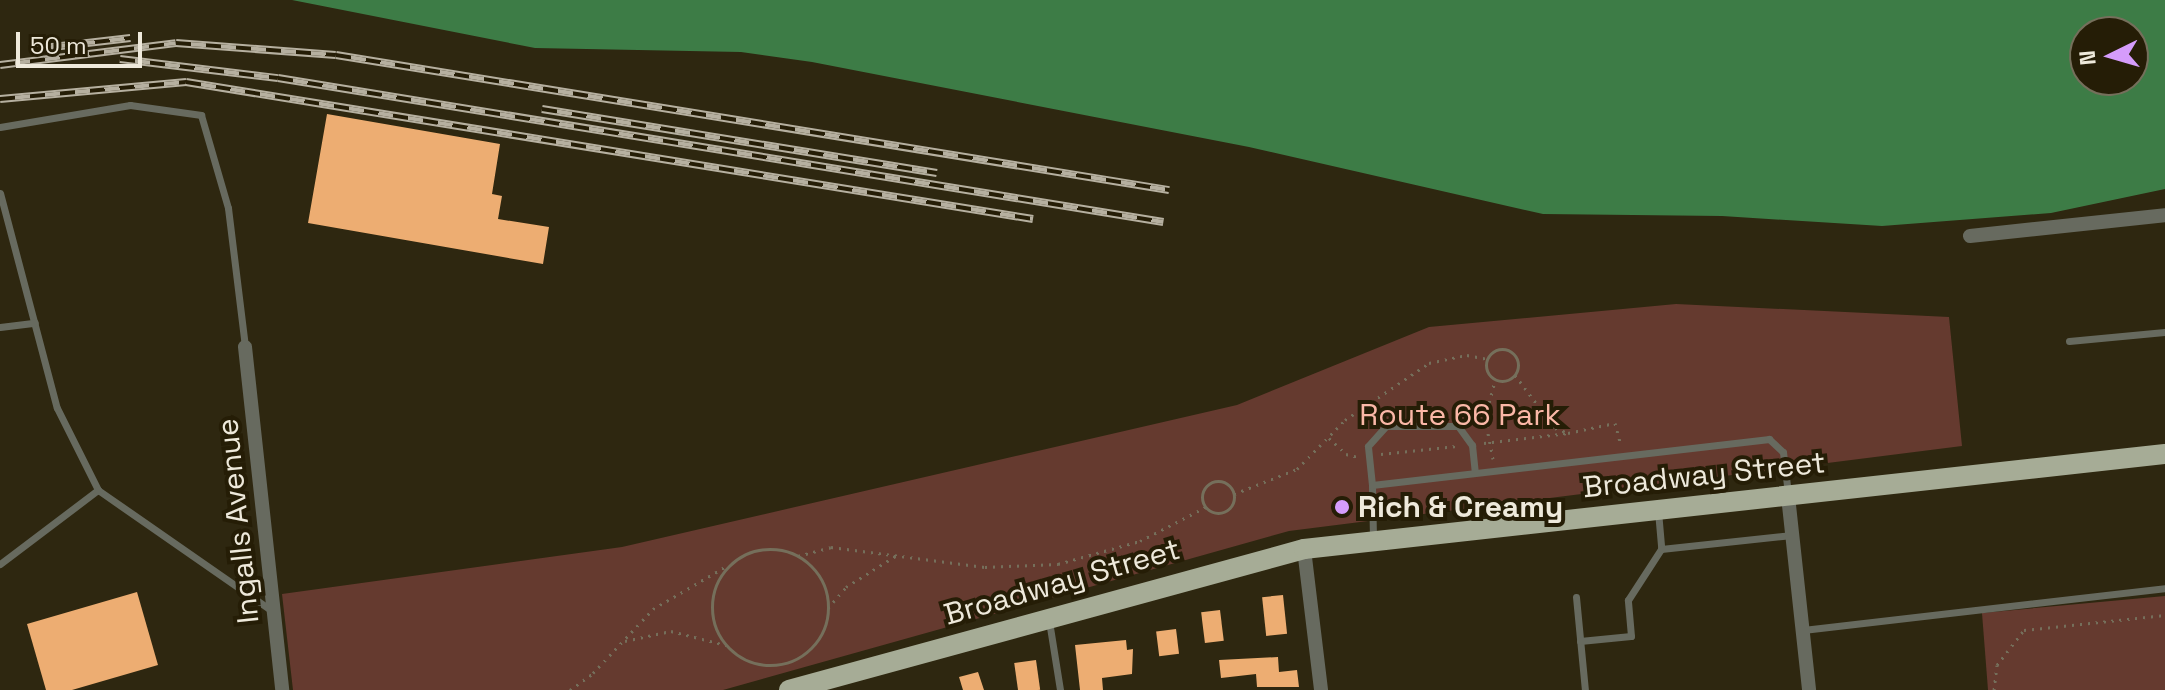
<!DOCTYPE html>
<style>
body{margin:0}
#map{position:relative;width:2165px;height:690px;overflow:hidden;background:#2e2710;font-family:"Space Grotesk",sans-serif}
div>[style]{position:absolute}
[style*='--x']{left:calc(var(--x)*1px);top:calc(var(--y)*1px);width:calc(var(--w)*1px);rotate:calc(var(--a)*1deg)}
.green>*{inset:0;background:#653a2f}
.water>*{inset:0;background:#3d7c46}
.building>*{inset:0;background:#edad72;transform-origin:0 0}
.path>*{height:3px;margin-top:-1.5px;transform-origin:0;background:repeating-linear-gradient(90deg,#756f5b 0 2px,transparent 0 8px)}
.path>.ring{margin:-1.5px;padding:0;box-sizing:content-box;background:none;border:3px solid #756f5b;border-radius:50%}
.service>*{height:7px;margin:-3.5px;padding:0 3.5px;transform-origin:3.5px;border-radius:3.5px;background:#676a5f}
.minor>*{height:14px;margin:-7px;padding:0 7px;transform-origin:7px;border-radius:7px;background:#676a5f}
.primary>*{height:20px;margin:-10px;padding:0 10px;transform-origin:10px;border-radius:10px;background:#a6ac96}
.rail>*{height:8px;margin-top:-4px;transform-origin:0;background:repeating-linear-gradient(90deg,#251d06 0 15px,#b6b0a0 0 30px);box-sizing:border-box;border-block:2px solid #b6b0a0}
.dots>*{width:22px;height:22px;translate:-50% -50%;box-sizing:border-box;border:4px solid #251d06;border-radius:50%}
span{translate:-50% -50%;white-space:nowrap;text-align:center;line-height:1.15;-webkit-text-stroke:8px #251d06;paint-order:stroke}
.park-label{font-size:30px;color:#fbb8a7}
.street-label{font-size:30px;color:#eee9db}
.poi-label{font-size:30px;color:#eee9db;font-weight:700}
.left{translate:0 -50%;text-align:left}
.north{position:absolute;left:2069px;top:16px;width:80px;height:80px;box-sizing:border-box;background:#251d06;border:2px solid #756f5b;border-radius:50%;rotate:265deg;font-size:22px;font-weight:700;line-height:32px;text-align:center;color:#eee9db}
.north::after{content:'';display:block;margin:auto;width:28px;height:36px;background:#d59cfb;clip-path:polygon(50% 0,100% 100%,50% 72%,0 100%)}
.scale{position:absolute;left:16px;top:32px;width:126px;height:36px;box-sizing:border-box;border:4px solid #eee9db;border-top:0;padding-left:10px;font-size:24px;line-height:28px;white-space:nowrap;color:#eee9db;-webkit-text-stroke:6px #251d06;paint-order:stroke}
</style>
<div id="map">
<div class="green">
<div style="clip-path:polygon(1676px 304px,1949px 317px,1962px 446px,1289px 531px,723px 690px,293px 690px,282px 594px,622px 547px,1237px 405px,1429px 327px)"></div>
<div style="clip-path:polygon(2165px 596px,2165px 690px,1988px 690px,1982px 613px)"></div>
</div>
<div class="water">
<div style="clip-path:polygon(evenodd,292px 0,2165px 0,2165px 189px,2051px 213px,1882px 226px,1722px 216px,1543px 214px,1249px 147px,812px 62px,741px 52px,535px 48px,292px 0,2085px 32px,2133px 32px,2133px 80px,2085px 80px,2085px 32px)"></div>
</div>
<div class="building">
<div style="clip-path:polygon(327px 114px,500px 144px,492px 194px,502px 196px,498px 219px,549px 227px,543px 264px,308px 223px)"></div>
<div style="clip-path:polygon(137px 592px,158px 665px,72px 690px,46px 690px,27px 624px)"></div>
<div style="left:1283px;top:595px;width:39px;height:21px;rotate:84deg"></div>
<div style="left:1220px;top:610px;width:31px;height:19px;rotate:83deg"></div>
<div style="left:1176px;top:629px;width:25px;height:20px;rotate:83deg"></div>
<div style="clip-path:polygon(1126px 640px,1127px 650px,1133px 649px,1132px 674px,1102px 678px,1103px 690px,1080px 690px,1075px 645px)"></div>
<div style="clip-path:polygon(1278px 657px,1279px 672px,1297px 670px,1299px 687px,1257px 687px,1256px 674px,1221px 678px,1219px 660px)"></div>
<div style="left:1036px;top:660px;width:30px;height:22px;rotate:82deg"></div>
<div style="clip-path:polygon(978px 672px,984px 690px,963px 690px,959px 677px)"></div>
</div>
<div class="path">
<div class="ring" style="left:1486px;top:349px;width:29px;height:29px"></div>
<div style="--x:1515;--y:375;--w:66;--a:53"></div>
<div style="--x:1555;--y:428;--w:14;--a:21"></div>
<div style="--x:1568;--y:433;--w:48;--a:-12"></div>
<div style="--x:1615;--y:423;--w:23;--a:75"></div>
<div style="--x:1329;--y:438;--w:23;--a:43"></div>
<div style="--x:1346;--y:454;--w:12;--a:14"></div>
<div style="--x:1484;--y:443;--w:85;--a:-6.8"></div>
<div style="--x:1381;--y:454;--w:76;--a:-6"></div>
<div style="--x:1493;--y:459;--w:42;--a:-101"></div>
<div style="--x:1485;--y:418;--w:38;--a:-75"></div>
<div class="ring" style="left:1202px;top:481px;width:29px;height:29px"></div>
<div style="--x:1234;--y:494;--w:68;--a:-21.6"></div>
<div style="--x:1297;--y:469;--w:69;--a:-45.6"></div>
<div style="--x:1345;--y:420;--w:102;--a:-34.2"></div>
<div style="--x:1429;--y:363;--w:39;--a:-12"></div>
<div style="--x:1467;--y:355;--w:21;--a:11"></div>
<div class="ring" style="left:712px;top:549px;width:113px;height:113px"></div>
<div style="--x:798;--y:556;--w:34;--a:-15"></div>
<div style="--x:831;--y:547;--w:155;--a:7.4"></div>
<div style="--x:985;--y:567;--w:73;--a:-2.4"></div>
<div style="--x:1058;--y:564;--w:85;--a:-15.7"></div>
<div style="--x:1140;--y:541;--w:74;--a:-27.3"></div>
<div style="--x:828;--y:608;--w:28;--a:-49"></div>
<div style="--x:846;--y:587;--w:60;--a:-32.1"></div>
<div style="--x:625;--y:641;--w:47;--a:-12.3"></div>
<div style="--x:671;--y:631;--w:57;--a:14.3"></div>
<div style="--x:570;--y:690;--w:29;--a:-36"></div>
<div style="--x:593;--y:673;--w:88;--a:-46.8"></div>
<div style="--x:653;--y:609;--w:83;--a:-30.3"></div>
<div style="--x:1994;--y:690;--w:25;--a:-83"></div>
<div style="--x:1997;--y:665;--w:44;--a:-52.4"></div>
<div style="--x:2024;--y:630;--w:142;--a:-6.1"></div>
</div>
<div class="service">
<div style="--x:0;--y:127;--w:132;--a:-9.6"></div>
<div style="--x:130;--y:105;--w:72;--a:8"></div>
<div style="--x:201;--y:115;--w:97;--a:73.8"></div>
<div style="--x:228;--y:208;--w:140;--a:83"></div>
<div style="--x:0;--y:193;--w:222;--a:75.2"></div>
<div style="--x:57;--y:408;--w:92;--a:63.4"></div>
<div style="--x:0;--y:327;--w:35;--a:-7"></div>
<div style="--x:2069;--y:341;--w:96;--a:-5.4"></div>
<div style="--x:1372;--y:485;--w:39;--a:-96"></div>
<div style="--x:1368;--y:446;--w:27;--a:-48"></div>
<div style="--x:1386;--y:426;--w:72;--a:0"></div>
<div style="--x:1458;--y:426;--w:24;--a:54"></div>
<div style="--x:1472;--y:445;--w:27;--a:84"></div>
<div style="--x:1658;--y:511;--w:38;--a:85"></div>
<div style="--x:1373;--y:538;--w:53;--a:-91.1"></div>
<div style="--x:1372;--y:485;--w:400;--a:-6.6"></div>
<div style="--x:1769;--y:439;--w:19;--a:43"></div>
<div style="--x:1783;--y:452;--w:42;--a:83.2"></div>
<div style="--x:0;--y:564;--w:123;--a:-37.1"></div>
<div style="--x:98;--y:490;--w:212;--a:34.8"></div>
<div style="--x:1576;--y:597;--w:93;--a:84.5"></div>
<div style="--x:1049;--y:621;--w:70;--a:80.9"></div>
<div style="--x:1803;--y:630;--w:364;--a:-6.6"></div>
<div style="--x:1580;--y:641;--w:51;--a:-5.6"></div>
<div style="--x:1631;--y:636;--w:36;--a:-95"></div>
<div style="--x:1628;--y:600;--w:61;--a:-57.1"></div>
<div style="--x:1661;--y:549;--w:132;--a:-6.1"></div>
</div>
<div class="minor">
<div style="--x:1970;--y:236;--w:196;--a:-6.1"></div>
<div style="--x:245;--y:347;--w:345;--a:83.8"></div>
<div style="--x:1788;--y:496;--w:195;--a:83.8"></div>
<div style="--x:1304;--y:549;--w:142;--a:83.1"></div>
</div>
<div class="primary">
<div style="--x:789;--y:690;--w:534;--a:-15.31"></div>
<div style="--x:1304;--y:549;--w:866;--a:-6.3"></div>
</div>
<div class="rail">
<div style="--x:35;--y:49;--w:96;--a:-6.6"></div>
<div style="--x:120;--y:59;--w:159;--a:6.9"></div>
<div style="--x:278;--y:78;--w:897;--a:9.24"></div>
<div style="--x:0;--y:65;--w:177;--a:-7.1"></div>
<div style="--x:176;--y:43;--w:160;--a:4.3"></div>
<div style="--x:336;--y:55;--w:844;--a:9.21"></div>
<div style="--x:0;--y:99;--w:187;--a:-5.2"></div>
<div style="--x:186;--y:82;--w:858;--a:9.19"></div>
<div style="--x:542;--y:109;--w:400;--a:9.2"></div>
</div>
<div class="dots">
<div style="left:1342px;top:507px;background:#d59cfb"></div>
</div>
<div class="park-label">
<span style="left:1460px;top:415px">Route 66 Park</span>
</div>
<div class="street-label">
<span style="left:1704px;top:475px;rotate:-6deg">Broadway Street</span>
<span style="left:238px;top:521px;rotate:-96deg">Ingalls Avenue</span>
<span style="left:1062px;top:582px;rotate:-16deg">Broadway Street</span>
</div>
<div class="poi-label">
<span class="left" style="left:1358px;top:507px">Rich &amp; Creamy</span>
</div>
<div class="north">N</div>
<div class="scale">50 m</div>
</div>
